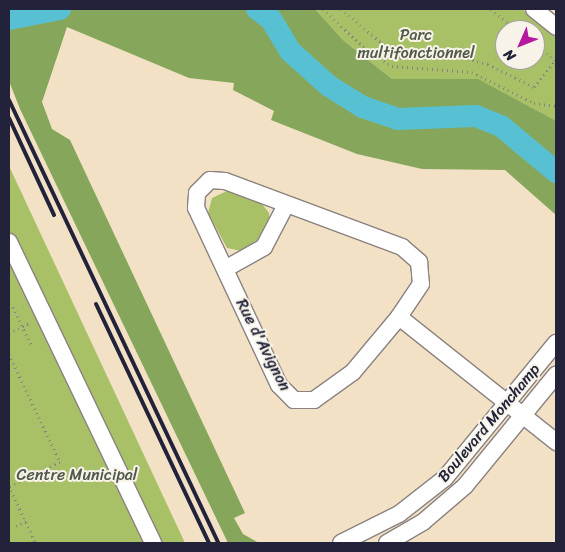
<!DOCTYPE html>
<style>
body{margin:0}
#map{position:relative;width:565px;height:552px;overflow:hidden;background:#f2e1c4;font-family:Sriracha,sans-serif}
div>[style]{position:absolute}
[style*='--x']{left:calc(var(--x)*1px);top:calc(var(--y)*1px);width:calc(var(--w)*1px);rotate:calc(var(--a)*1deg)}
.green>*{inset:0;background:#a9c166}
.forest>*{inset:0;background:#86a75b}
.river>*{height:22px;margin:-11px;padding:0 11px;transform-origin:11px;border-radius:11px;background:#57c1d3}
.path>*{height:2.5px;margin-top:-1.25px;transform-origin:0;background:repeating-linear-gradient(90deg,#8a8280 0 1px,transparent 0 5px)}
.roads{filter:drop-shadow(1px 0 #8a8280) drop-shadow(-1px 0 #8a8280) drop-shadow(0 1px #8a8280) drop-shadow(0 -1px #8a8280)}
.minor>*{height:16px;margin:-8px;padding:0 8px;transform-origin:8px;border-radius:8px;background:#fff}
.rail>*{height:4px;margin:-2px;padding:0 2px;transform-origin:2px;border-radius:2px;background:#22223b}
span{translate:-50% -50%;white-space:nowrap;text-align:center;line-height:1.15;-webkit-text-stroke:4px #f7f3e8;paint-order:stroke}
.park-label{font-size:16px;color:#515a4a}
.street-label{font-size:16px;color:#22223b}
.frame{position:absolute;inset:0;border:10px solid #22223b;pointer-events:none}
.north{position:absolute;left:495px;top:20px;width:50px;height:50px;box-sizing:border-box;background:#f7f3e8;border:1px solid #a29fa3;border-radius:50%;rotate:226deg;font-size:14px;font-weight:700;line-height:20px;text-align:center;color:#22223b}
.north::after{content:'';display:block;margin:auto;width:18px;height:22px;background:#b5179e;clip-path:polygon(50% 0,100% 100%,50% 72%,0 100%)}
</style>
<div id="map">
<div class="green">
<div style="clip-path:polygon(evenodd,315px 9px,522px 9px,556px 36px,556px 121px,415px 81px,392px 79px,343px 40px,315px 9px,505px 30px,535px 30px,535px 60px,505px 60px,505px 30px)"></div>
<div style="clip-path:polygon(9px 166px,185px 543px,9px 543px)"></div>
<div style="clip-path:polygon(227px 191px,262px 204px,269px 213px,270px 224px,262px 236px,242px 251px,227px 248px,208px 213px,212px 198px)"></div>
</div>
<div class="forest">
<div style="clip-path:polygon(9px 9px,315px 9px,343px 40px,392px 79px,478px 79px,556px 121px,556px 215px,505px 170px,422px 169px,357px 154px,271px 120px,274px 111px,233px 90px,234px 83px,189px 78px,67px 27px,42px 102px,52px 129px,70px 140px,245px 513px,234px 518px,243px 534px,259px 543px,228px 543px,20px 109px,9px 81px)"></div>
</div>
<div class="river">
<div style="--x:257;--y:9;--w:17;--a:36"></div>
<div style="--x:271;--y:19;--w:37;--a:59"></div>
<div style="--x:290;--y:51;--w:52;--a:41.9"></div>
<div style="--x:329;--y:86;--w:40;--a:32"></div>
<div style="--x:363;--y:107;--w:36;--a:19"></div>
<div style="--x:397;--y:119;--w:79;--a:-2.2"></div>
<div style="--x:476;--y:116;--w:27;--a:22"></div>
<div style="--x:501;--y:126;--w:72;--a:39.9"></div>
<div style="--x:9;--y:19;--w:52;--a:-11.1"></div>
</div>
<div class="path">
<div style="--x:323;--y:9;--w:60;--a:43"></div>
<div style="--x:367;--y:50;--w:30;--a:33"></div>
<div style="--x:392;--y:66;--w:80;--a:4.3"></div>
<div style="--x:472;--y:72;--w:69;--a:26.6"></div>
<div style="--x:534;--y:103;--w:22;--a:8"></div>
<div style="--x:341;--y:9;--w:77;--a:39.7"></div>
<div style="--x:400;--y:58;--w:63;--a:-0.9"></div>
<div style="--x:463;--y:57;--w:26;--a:16"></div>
<div style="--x:488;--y:64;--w:51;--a:26.6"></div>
<div style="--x:534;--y:87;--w:35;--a:-51"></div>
<div style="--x:491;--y:9;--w:34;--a:38"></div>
<div style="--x:535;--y:44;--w:26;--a:39"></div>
<div style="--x:13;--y:307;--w:43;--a:64"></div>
<div style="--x:9;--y:333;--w:25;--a:-26"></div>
<div style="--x:9;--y:354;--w:119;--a:64.7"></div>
<div style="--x:60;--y:462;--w:57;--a:153.9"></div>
<div style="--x:9;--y:486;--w:63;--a:64.7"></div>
<div style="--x:16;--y:526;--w:11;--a:-27"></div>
</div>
<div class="roads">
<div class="minor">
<div style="--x:534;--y:9;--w:28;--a:39"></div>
<div style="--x:210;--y:180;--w:15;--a:4"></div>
<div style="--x:225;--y:181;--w:189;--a:20.4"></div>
<div style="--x:402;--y:247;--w:23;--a:41"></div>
<div style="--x:419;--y:262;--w:22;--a:85"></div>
<div style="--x:421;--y:284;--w:40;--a:124"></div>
<div style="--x:399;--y:317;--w:72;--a:129.9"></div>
<div style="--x:353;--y:372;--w:48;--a:144.3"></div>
<div style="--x:314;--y:400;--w:20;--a:180"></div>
<div style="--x:294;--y:400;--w:21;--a:-135"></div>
<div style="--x:279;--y:385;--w:195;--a:-115.1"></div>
<div style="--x:196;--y:208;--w:15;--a:-86"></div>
<div style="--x:197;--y:193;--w:18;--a:-45"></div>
<div style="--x:9;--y:242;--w:334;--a:64.4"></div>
<div style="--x:225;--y:269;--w:45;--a:-29.4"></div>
<div style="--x:264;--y:247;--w:47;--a:-62.4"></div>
<div style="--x:399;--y:317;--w:201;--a:38.5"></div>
<div style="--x:341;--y:543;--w:65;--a:-26.6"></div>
<div style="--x:399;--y:514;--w:58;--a:-38"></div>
<div style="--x:445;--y:478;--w:175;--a:-50.6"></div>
<div style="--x:387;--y:543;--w:42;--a:-30.3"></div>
<div style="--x:423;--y:522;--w:55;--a:-40.6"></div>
<div style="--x:465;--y:486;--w:144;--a:-50.7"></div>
</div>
</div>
<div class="rail">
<div style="--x:9;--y:100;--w:490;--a:64.7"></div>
<div style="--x:9;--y:118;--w:107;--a:65.1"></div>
<div style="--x:96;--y:304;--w:264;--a:64.7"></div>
</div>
<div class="park-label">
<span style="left:416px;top:44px">Parc<br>multifonctionnel</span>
<span style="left:77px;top:475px">Centre Municipal</span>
</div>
<div class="street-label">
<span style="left:263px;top:345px;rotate:63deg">Rue d'Avignon</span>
<span style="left:489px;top:423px;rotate:-50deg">Boulevard Monchamp</span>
</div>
<div class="frame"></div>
<div class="north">N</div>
</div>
